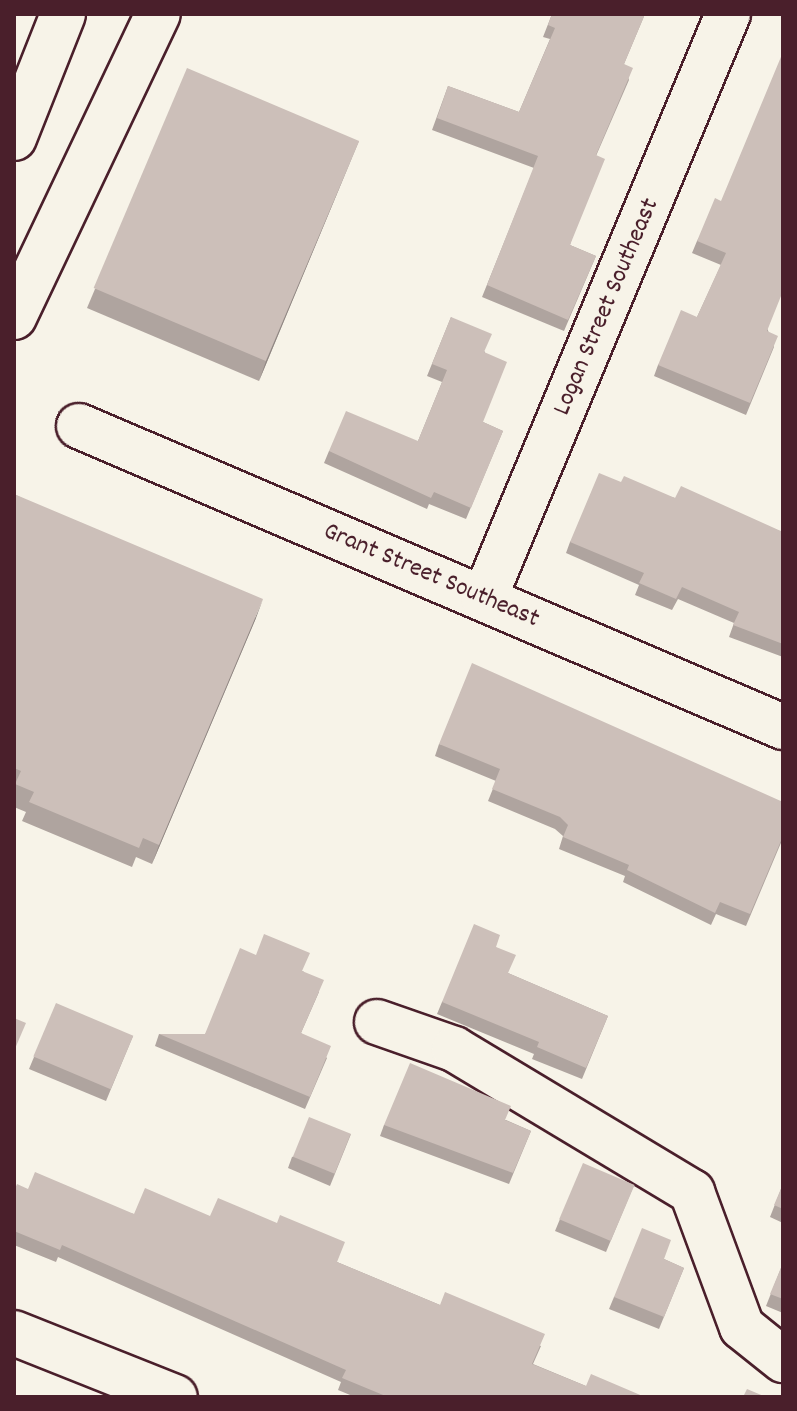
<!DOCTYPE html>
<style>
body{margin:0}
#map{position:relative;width:797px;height:1411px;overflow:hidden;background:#f7f3e8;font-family:Dekko,sans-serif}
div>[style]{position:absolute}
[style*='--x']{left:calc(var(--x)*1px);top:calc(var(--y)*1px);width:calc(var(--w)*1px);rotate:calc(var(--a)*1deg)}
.roads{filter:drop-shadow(2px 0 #4a1f2b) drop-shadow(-2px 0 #4a1f2b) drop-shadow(0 2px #4a1f2b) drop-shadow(0 -2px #4a1f2b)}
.minor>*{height:44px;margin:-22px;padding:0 22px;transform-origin:22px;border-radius:22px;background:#f7f3e8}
.highway>*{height:44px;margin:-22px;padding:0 22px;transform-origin:22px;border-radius:22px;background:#f7f3e8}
.wall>*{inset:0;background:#afa49f}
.shaded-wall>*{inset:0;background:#8f8682}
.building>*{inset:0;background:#ccbfb9;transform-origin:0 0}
span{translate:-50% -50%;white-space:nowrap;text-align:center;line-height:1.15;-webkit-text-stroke:6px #f7f3e8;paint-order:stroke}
.street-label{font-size:26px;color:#4a1f2b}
.frame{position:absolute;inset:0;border:16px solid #4a1f2b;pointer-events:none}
</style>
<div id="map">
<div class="roads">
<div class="minor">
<div style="--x:79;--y:426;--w:766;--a:23.15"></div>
<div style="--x:484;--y:599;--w:634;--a:-67.36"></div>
<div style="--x:377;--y:1022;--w:82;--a:19.3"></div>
<div style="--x:454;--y:1049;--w:278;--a:31"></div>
<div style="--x:692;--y:1192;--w:144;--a:69.7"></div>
<div style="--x:742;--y:1327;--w:53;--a:38.8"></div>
<div style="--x:14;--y:1333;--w:173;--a:21.7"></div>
</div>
<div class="highway">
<div style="--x:14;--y:138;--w:133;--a:-68.4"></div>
<div style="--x:14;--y:317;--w:335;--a:-64.6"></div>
</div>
</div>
<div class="wall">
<div style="clip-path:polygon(552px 14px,645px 14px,624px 64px,629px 80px,596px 156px,570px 245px,596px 256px,564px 331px,482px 297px,534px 168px,432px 130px,448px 86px,519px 112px,550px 39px,543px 37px)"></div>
<div style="clip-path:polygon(359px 141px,259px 381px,87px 308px,95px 289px)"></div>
<div style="clip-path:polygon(721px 201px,774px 347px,746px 415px,654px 376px,658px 365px,697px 317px,721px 265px,692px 253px,697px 241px)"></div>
<div style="clip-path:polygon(451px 317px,485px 352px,483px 422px,503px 431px,466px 519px,429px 504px,427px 509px,324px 463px,329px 451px,418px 441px,442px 382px,427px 376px)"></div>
<div style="clip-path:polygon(621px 482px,675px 498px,783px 532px,783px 657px,729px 637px,734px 623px,678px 599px,672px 610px,635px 595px,639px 585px,566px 553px,570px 542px)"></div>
<div style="clip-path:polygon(14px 494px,256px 618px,152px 864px,136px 857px,132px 867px,22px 821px,26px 812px,14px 807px)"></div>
<div style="clip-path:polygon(439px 744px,783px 802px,783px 838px,746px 926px,716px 914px,711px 925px,623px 882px,625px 876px,559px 849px,563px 836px,555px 829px,488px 801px,496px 781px,435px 756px)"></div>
<div style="clip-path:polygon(496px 947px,508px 973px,608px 1016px,582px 1079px,532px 1059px,534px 1054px,437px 1014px,442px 1002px)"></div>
<div style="clip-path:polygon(303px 971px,319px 992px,301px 1033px,327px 1058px,305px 1109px,155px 1046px,159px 1034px,205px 1034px)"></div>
<div style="clip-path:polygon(133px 1036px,106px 1101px,29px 1069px,34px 1057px)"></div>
<div style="clip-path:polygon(506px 1120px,531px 1131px,509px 1184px,380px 1136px,384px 1125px)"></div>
<div style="clip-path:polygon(351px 1134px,330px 1186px,288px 1168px,292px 1157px)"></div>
<div style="clip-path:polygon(783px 1184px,783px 1223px,770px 1217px)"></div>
<div style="clip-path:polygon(634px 1185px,606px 1252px,555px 1231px,560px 1219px)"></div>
<div style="clip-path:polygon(28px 1189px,134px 1214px,210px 1216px,337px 1262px,440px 1305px,541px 1346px,533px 1364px,586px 1386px,645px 1397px,355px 1397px,338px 1390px,341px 1382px,58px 1257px,56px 1262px,14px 1245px,14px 1191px)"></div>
<div style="clip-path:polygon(664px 1259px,684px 1268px,659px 1329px,609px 1309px,614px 1297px)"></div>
<div style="clip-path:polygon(783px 1263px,783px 1313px,766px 1306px)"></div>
</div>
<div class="shaded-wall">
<div style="clip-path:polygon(359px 141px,351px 160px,259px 381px,266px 361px)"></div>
<div style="clip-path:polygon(263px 599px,256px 618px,152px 864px,159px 845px)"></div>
</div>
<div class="building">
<div style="clip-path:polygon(552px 14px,645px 14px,624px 64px,633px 68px,596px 155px,605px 159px,570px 245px,596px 256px,568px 320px,487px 285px,538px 156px,437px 118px,448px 86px,519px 112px,555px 28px,548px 25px)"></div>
<div style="clip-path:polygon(783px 52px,783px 291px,767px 331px,778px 336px,750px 403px,658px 365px,681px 310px,697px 317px,726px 253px,697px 241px,715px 198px,721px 201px)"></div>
<div style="left:187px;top:68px;width:187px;height:239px;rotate:23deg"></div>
<div style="clip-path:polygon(451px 317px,492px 334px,484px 352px,507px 362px,483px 422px,503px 431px,471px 508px,434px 492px,431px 498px,329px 451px,346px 411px,418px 441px,447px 370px,432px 364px)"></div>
<div style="clip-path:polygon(599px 473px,621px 482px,624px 476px,675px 498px,681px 486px,783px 532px,783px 644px,733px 625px,739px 612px,682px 587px,676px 599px,639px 583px,644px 573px,570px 542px)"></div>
<div style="clip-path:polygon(14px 494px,263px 599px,159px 845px,143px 838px,139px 848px,29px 802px,34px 792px,15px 784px,21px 771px,14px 768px)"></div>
<div style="clip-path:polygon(472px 663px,783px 802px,783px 836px,750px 914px,720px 902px,715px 913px,627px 870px,629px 865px,563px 837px,568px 825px,560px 817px,492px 789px,500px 769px,439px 744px)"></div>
<div style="clip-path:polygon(474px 924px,500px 935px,496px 947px,516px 955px,508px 973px,608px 1016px,586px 1068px,537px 1047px,539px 1042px,442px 1002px)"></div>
<div style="clip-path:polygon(264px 934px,310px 953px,302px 971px,324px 980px,301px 1033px,331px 1046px,310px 1097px,159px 1034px,205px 1034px,240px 948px,256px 955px)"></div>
<div style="left:56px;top:1003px;width:84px;height:58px;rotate:23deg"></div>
<div style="clip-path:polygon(14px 1018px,26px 1023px,14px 1051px)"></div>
<div style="clip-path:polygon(410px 1063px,511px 1106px,505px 1120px,531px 1131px,513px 1173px,384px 1125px)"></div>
<div style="left:309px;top:1117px;width:45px;height:43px;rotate:22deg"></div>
<div style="left:583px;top:1163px;width:56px;height:61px;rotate:23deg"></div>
<div style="clip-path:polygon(35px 1172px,134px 1214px,145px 1188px,210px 1216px,218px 1198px,277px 1223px,280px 1215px,345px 1242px,337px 1262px,440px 1305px,445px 1292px,545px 1334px,532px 1364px,586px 1386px,591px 1374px,645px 1397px,388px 1397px,342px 1378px,346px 1370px,62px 1245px,60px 1250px,14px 1231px,14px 1191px,17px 1184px,28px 1189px)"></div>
<div style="clip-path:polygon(783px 1184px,783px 1209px,774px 1205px)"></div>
<div style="clip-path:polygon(642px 1228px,671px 1240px,664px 1259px,684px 1268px,664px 1317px,614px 1297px)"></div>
<div style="clip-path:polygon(783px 1263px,783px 1299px,770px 1294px)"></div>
<div style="clip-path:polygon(747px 1389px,766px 1397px,743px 1397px)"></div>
</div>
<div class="street-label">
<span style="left:607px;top:307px;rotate:-67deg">Logan Street Southeast</span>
<span style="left:431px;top:576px;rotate:23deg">Grant Street Southeast</span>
</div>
<div class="frame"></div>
</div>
